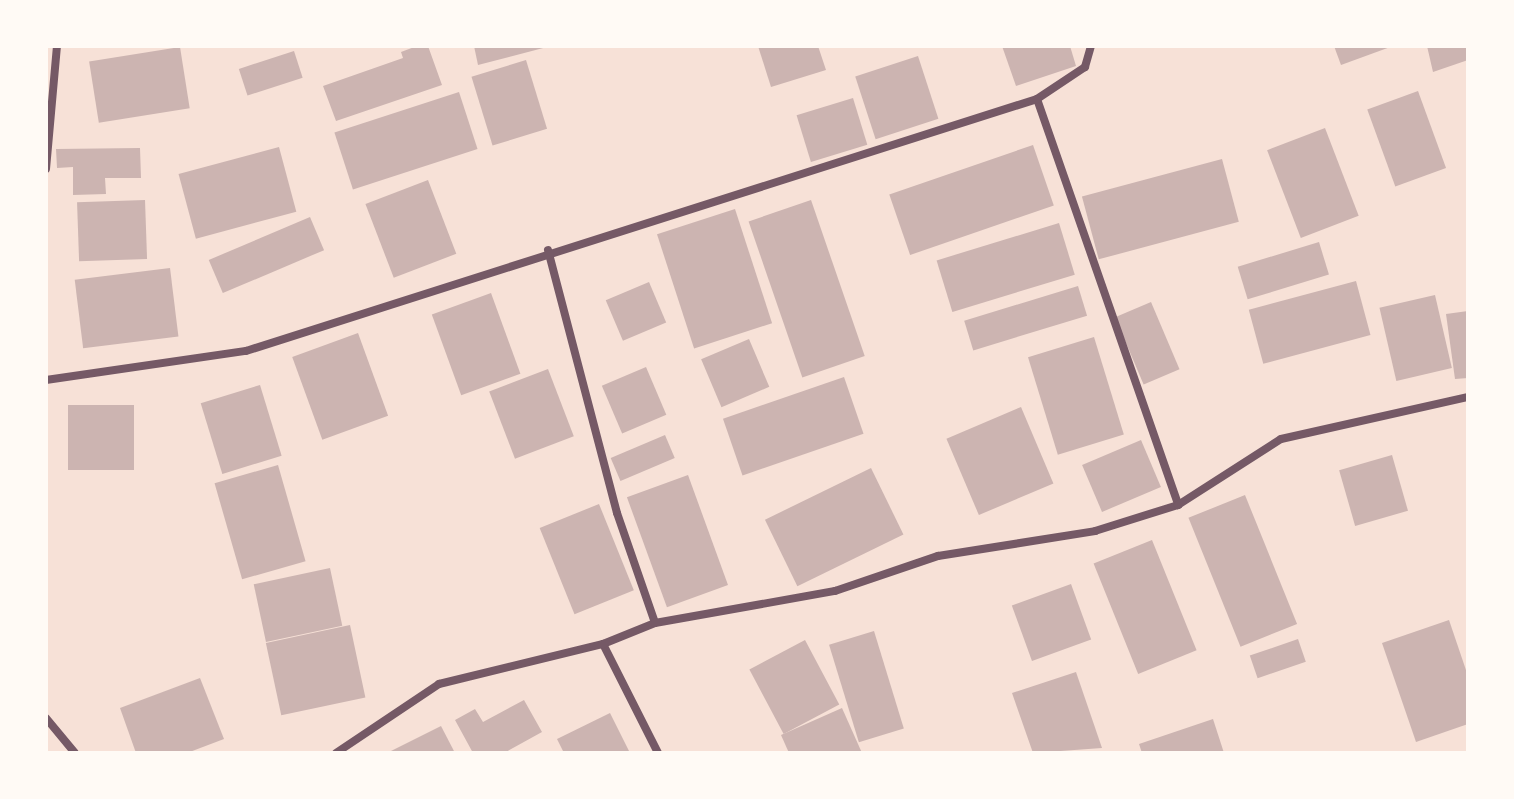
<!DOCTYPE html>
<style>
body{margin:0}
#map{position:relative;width:1514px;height:799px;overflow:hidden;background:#f7e1d7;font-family:Mulish,sans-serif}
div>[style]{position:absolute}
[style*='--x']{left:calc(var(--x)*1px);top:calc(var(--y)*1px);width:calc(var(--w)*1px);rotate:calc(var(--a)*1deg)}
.building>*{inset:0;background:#ccb4b1;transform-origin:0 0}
.minor>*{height:8px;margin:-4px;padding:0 4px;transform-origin:4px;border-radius:4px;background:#755966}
span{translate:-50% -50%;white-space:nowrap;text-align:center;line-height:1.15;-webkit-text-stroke:7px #fffaf5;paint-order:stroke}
.frame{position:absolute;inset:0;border:48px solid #fffaf5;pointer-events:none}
</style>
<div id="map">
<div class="building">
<div style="clip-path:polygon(417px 46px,428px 46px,442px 85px,336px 121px,323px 86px,403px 58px,401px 52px)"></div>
<div style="clip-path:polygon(474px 46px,547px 46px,547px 47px,478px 65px)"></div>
<div style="clip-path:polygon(758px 46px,818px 46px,826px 70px,771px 87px)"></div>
<div style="clip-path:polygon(1002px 46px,1070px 46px,1076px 66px,1016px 86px)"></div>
<div style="clip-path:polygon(1334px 46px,1393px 46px,1341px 65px)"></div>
<div style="clip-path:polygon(1427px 46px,1468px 46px,1468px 60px,1433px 72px)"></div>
<div style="left:180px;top:47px;width:62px;height:92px;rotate:81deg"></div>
<div style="left:294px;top:51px;width:28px;height:58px;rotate:72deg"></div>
<div style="left:918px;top:56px;width:66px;height:66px;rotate:72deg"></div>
<div style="left:526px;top:60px;width:72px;height:57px;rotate:73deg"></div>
<div style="left:1418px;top:91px;width:82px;height:54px;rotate:70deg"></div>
<div style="left:459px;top:92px;width:60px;height:131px;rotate:72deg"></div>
<div style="left:853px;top:98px;width:49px;height:59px;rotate:73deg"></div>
<div style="left:1325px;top:128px;width:94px;height:62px;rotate:69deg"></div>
<div style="left:1033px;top:145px;width:64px;height:152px;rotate:71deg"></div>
<div style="left:279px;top:147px;width:67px;height:104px;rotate:75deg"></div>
<div style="clip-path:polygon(140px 148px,141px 178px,105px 178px,106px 194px,73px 195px,73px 167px,57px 168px,56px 149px)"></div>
<div style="left:1222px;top:159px;width:65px;height:145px;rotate:75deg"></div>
<div style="left:428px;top:180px;width:79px;height:67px;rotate:69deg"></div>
<div style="left:145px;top:200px;width:59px;height:68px;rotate:88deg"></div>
<div style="left:811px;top:200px;width:165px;height:66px;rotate:71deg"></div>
<div style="left:735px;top:209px;width:120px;height:82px;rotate:72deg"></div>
<div style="left:310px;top:217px;width:36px;height:110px;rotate:67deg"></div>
<div style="left:1059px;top:223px;width:54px;height:128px;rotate:73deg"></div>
<div style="left:1319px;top:242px;width:34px;height:85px;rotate:73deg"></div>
<div style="left:170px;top:268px;width:69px;height:96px;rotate:83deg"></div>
<div style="left:1356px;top:281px;width:56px;height:111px;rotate:75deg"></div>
<div style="left:649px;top:282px;width:44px;height:47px;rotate:67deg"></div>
<div style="left:1078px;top:286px;width:31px;height:119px;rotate:73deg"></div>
<div style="left:491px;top:293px;width:86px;height:63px;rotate:70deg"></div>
<div style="left:1435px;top:295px;width:75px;height:57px;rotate:77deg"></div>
<div style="left:1151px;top:302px;width:73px;height:39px;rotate:67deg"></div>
<div style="clip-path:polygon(1468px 311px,1468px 378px,1455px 379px,1446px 314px)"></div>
<div style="left:358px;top:333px;width:88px;height:70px;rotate:70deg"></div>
<div style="left:1094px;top:337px;width:102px;height:69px;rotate:73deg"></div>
<div style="left:749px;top:339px;width:52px;height:52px;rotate:67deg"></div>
<div style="left:646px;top:367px;width:52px;height:48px;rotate:67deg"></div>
<div style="left:548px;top:369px;width:72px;height:63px;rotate:69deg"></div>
<div style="left:844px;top:377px;width:60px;height:128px;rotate:71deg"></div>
<div style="left:260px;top:385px;width:74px;height:62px;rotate:73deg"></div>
<div style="left:134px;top:405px;width:65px;height:66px;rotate:90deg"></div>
<div style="left:1021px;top:407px;width:83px;height:81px;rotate:67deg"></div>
<div style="left:665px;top:435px;width:25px;height:59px;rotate:67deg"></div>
<div style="left:1141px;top:440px;width:51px;height:64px;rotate:67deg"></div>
<div style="left:1392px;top:455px;width:58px;height:55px;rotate:74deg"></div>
<div style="left:278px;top:465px;width:100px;height:66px;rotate:74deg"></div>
<div style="left:871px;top:468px;width:74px;height:118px;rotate:64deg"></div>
<div style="left:688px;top:475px;width:117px;height:65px;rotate:70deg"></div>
<div style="left:1245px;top:495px;width:139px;height:61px;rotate:68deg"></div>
<div style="left:599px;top:504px;width:93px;height:64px;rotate:68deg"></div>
<div style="left:1152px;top:540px;width:119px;height:63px;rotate:68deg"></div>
<div style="left:330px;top:568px;width:59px;height:78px;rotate:78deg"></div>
<div style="left:1071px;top:584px;width:59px;height:63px;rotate:70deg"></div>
<div style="clip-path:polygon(1449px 620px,1468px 676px,1468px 724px,1416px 742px,1382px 643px)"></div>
<div style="left:350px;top:625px;width:74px;height:86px;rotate:78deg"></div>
<div style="left:874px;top:631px;width:102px;height:47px;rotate:73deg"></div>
<div style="left:1298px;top:639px;width:24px;height:51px;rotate:71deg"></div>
<div style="left:805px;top:640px;width:73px;height:63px;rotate:62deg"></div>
<div style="clip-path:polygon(1076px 672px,1102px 748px,1033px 753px,1012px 693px)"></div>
<div style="clip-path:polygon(200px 678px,224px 739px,187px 753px,136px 753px,120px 708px)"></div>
<div style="clip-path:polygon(524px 700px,542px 732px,504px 753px,473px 753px,455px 720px,475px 709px,483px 722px)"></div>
<div style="clip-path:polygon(842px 708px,862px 753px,789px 753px,781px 735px)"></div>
<div style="clip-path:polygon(610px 713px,630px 753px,564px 753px,557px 739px)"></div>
<div style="clip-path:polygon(1213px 719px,1224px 753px,1142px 753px,1139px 744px)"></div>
<div style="clip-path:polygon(441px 726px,455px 753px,387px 753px)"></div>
</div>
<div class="minor">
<div style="--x:1091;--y:46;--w:22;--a:106"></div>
<div style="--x:1085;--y:67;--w:58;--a:146.3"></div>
<div style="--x:1037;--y:99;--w:430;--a:70.8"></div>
<div style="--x:46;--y:169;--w:123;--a:-84.9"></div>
<div style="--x:548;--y:250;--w:272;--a:75.3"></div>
<div style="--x:617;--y:513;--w:116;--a:70.9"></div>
<div style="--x:46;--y:380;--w:202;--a:-8.3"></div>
<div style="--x:246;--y:351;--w:830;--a:-17.67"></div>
<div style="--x:603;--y:644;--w:122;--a:63.2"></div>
<div style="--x:46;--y:718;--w:45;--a:50.4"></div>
<div style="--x:336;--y:753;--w:124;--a:-33.8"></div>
<div style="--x:439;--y:684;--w:169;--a:-13.7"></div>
<div style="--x:603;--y:644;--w:56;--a:-22"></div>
<div style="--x:655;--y:623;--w:183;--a:-10.1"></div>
<div style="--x:835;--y:591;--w:109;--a:-18.8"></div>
<div style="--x:938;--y:556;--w:159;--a:-9"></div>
<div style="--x:1095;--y:531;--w:87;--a:-17.4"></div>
<div style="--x:1178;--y:505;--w:122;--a:-32.7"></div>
<div style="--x:1281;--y:439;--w:192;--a:-12.7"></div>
</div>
<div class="frame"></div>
</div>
